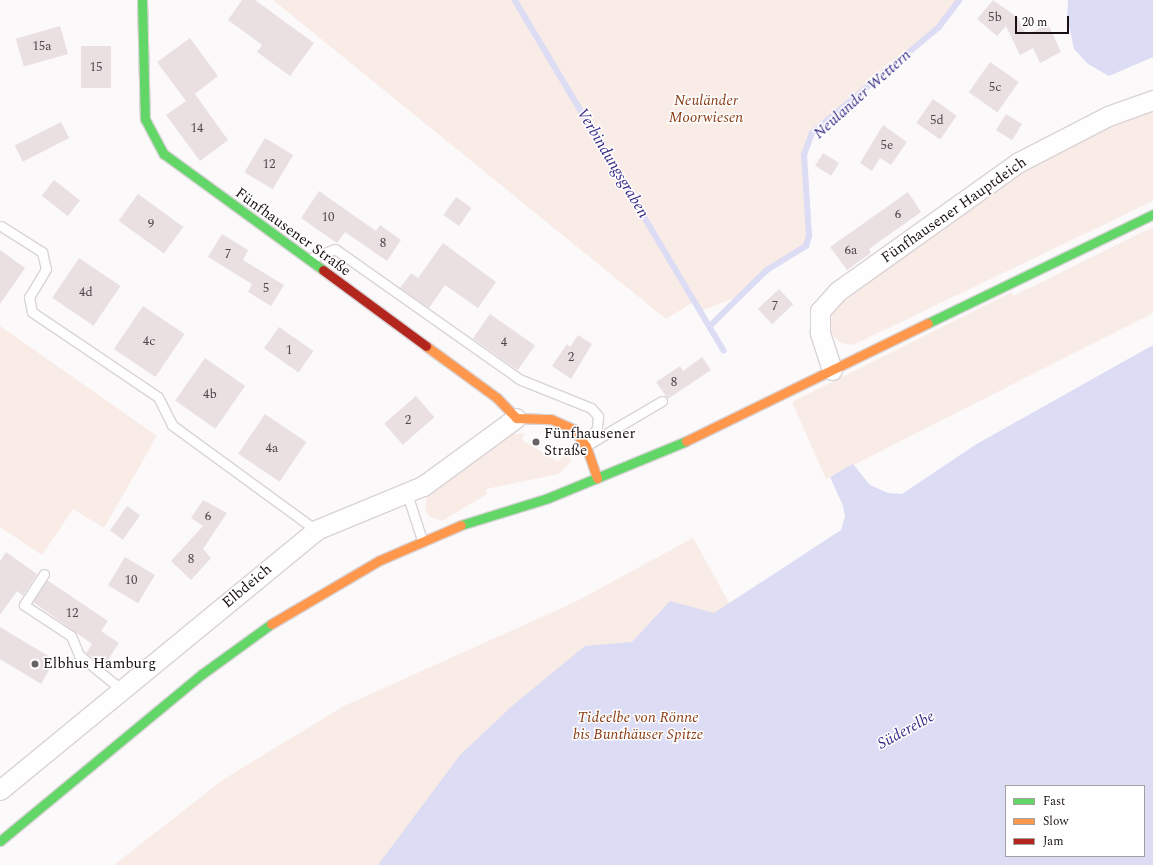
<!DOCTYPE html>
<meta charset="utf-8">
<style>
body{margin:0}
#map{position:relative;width:1153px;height:865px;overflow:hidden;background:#fcf9fa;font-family:Spectral,serif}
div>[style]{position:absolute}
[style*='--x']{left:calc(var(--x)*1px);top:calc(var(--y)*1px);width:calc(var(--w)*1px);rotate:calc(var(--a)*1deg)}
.green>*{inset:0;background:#f9ebe6}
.water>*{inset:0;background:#dcdcf4}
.stream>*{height:5.5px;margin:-2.75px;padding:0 2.75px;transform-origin:2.75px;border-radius:2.75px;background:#dcdcf4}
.building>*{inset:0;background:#eae0e2;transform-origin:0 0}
.roads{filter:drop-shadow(1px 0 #d9d3d6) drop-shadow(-1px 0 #d9d3d6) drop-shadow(0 1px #d9d3d6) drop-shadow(0 -1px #d9d3d6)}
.lane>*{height:9px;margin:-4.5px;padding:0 4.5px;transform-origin:4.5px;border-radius:4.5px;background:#fffefe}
.street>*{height:19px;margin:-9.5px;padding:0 9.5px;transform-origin:9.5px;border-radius:9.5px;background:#fffefe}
.fast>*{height:9px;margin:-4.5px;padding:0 4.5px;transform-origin:4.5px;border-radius:4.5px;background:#63d668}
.slow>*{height:9px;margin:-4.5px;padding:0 4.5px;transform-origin:4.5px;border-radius:4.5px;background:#ff974d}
.jam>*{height:9px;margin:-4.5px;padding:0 4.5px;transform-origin:4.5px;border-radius:4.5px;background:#b3261e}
.dots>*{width:11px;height:11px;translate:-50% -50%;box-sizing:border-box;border:2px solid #fff;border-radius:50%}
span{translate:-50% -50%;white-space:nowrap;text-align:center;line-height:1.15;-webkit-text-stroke:3px #fff;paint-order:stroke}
.number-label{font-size:13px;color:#50474b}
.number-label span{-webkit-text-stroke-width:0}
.park-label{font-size:15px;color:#893c15;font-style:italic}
.street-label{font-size:15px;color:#191116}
.poi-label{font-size:15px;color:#191116}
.left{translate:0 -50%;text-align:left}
.water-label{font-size:16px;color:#392a86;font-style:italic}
.legend{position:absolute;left:1005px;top:785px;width:140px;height:72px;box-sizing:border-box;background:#fff;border:1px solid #a3a0a2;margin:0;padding:5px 7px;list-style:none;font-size:12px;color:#191116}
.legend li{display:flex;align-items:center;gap:8px;height:20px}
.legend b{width:20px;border:1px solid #a3a0a2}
.scale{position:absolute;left:1015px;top:16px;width:54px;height:18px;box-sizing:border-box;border:2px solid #191116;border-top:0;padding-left:5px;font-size:12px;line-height:14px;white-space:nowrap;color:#191116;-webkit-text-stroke:3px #fff;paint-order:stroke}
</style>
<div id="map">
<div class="green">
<div style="clip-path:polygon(273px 0,957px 0,939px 27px,812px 133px,804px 167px,809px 236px,806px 246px,767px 270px,737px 297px,701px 311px,695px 301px,666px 319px)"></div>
<div style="clip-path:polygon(1153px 108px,1153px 201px,853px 345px,841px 343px,828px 332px,833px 310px,985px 193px,1103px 127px)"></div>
<div style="clip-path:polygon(1153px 227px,1153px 313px,826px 479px,792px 402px,1012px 292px,1013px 296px)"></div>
<div style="clip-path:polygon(0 326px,157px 436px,104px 528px,73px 509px,42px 555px,0 527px)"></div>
<div style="clip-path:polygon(525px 433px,522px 440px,558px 462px,568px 451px,571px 462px,558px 474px,486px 489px,487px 494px,442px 521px,430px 517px,425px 510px,427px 495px,505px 435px)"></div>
<div style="clip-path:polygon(693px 538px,863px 843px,832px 865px,114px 865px,224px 779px,344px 706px,575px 602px)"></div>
</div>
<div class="water">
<div style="clip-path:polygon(1068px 0,1153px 0,1153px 57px,1109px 76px,1088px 64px,1074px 49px,1067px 16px)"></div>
<div style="clip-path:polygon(evenodd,1153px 345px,1153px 865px,378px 865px,460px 755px,512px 706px,585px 646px,632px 642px,670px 601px,714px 613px,841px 530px,845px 517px,843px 506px,830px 477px,853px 464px,870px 485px,888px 493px,902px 494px,975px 445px,1153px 345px,1006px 786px,1144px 786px,1144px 856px,1006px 856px,1006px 786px)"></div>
</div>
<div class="stream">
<div style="--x:515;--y:0;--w:408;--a:59.2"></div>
<div style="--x:710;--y:326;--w:80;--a:-44.5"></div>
<div style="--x:767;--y:270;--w:46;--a:-31.6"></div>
<div style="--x:806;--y:246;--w:10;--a:-73"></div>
<div style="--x:809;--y:236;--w:81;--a:-93.5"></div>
<div style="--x:804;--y:155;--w:23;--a:-70"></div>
<div style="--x:812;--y:133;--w:165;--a:-39.8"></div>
<div style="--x:939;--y:27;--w:34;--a:-53"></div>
</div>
<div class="building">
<div style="clip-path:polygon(242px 0,255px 0,314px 43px,290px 76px,257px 52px,262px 45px,228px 20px)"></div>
<div style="clip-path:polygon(993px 0,1018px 18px,1026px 35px,1048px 24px,1061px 52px,1040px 63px,1033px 48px,1020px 55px,1006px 26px,997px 36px,977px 19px)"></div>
<div style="left:60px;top:26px;width:29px;height:46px;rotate:74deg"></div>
<div style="clip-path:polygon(190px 38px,218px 76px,191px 97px,195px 94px,228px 140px,200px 161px,166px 115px,186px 101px,157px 62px)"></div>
<div style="left:111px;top:46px;width:42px;height:30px;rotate:90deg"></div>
<div style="left:990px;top:62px;width:35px;height:37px;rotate:35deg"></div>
<div style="left:933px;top:99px;width:29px;height:29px;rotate:35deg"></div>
<div style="left:1006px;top:114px;width:19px;height:19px;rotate:32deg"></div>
<div style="left:61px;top:122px;width:18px;height:52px;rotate:63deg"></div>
<div style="clip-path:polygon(883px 125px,907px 142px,891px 165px,880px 158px,872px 171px,860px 163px)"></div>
<div style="left:265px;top:138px;width:33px;height:40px;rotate:31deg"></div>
<div style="left:823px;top:153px;width:19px;height:15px;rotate:32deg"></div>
<div style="left:54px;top:180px;width:33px;height:20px;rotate:38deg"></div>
<div style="clip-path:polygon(319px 191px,376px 231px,380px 225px,401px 240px,387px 261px,345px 232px,337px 243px,301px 218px)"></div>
<div style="clip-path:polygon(908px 192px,921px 212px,869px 249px,871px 253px,847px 270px,830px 247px)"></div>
<div style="left:138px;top:194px;width:56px;height:33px;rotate:36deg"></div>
<div style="left:456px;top:197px;width:19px;height:22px;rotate:35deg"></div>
<div style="clip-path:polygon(222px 234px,248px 250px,243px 260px,284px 285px,271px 306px,248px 292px,252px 284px,208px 257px)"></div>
<div style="clip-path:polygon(443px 243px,496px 282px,478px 308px,445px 285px,429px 308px,400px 288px,411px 273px,418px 278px)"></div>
<div style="clip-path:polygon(0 250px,25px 268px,0 304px)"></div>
<div style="left:79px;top:258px;width:50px;height:48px;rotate:34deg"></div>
<div style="left:779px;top:289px;width:21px;height:29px;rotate:47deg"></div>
<div style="left:143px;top:306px;width:50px;height:52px;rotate:34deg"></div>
<div style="left:490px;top:314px;width:55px;height:30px;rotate:35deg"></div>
<div style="left:279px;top:327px;width:42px;height:26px;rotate:35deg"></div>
<div style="clip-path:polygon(578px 335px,592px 344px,571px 379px,552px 366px,567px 344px,570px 347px)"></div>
<div style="clip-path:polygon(702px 357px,711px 370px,668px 399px,656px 382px,680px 366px,683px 371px)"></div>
<div style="left:205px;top:358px;width:49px;height:52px;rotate:35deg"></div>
<div style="left:416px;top:396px;width:28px;height:42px;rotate:49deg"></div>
<div style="left:265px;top:414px;width:50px;height:48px;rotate:34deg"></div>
<div style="clip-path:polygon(203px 500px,227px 513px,203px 549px,211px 558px,191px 580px,171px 561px,203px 526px,191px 518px)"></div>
<div style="left:127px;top:506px;width:16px;height:30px;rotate:35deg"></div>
<div style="clip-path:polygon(6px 552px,37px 574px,23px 596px,17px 591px,0 615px,0 561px)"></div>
<div style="left:125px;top:557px;width:35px;height:33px;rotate:31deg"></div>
<div style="clip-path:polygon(47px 580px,108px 621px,101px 631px,119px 643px,104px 666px,86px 653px,92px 644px,33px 602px)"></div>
<div style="clip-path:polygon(0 627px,55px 660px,41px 684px,0 659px)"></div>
</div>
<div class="roads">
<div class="lane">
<div style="--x:1;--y:226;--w:49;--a:32.4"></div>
<div style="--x:42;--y:252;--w:17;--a:77"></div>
<div style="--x:46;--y:269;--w:33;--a:121"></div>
<div style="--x:29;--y:297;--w:15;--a:79"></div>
<div style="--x:32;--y:312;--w:152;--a:34"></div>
<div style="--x:158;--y:397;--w:31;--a:63"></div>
<div style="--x:172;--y:425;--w:178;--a:36.1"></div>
<div style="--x:309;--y:259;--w:28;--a:-21"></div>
<div style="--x:335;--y:249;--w:225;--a:35.2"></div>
<div style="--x:519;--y:379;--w:78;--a:21.9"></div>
<div style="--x:591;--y:408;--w:11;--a:49"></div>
<div style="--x:598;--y:416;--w:12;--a:95"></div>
<div style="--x:597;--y:428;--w:21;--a:121"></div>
<div style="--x:587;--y:445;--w:87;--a:-30.4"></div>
<div style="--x:407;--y:494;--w:48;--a:71.9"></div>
<div style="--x:44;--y:574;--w:37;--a:123"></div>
<div style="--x:24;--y:605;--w:56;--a:33.4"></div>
<div style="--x:71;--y:636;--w:21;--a:67"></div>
<div style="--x:79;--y:655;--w:55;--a:39.1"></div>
</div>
<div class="street">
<div style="--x:832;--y:370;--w:40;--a:-108"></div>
<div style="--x:820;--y:332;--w:21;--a:-90"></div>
<div style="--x:820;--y:311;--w:27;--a:-48"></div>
<div style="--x:838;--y:291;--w:222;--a:-35.5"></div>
<div style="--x:1019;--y:162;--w:100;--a:-27.3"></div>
<div style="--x:1108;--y:116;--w:48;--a:-19.6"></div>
<div style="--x:0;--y:790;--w:409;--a:-39.4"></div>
<div style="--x:316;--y:530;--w:116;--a:-22.4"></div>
<div style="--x:423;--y:486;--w:115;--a:-36.2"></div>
</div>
<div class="fast">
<div style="--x:142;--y:0;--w:119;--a:88.6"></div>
<div style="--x:145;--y:119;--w:40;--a:62"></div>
<div style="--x:164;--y:154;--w:197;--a:36.1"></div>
<div style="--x:928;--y:323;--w:250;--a:-25.8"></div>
<div style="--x:461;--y:525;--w:91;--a:-17.2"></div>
<div style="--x:548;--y:498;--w:149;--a:-22.4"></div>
<div style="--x:0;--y:841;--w:262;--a:-39.6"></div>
<div style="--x:202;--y:674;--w:85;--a:-35.9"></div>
</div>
<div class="slow">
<div style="--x:426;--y:346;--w:88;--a:36.2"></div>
<div style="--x:497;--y:398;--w:28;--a:46"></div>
<div style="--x:516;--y:418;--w:35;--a:2"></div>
<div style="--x:551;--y:419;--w:24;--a:24"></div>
<div style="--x:573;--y:429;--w:21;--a:53"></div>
<div style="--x:586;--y:446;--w:34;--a:71"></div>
<div style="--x:686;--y:441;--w:269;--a:-26"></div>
<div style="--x:271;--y:624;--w:126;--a:-30.4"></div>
<div style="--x:380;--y:560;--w:88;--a:-23.4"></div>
</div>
<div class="jam">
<div style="--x:323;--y:270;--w:128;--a:36.4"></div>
</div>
</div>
<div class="dots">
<div style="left:536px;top:442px;background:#686266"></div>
<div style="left:35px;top:664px;background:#686266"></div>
</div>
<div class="number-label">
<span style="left:995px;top:17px">5b</span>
<span style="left:42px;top:46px">15a</span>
<span style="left:96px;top:67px">15</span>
<span style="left:995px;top:87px">5c</span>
<span style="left:937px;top:120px">5d</span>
<span style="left:197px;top:128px">14</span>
<span style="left:887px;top:145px">5e</span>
<span style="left:269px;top:164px">12</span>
<span style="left:898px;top:214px">6</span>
<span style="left:328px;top:217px">10</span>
<span style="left:151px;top:224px">9</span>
<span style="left:383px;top:243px">8</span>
<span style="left:851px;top:250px">6a</span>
<span style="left:228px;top:254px">7</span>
<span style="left:266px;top:288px">5</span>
<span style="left:86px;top:292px">4d</span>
<span style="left:775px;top:306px">7</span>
<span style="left:149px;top:341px">4c</span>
<span style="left:504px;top:342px">4</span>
<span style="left:289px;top:350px">1</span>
<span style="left:571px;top:357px">2</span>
<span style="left:674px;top:382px">8</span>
<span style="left:210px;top:394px">4b</span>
<span style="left:408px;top:420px">2</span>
<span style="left:272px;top:448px">4a</span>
<span style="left:208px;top:516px">6</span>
<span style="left:191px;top:559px">8</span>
<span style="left:131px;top:580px">10</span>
<span style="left:72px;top:613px">12</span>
</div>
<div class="park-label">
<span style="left:706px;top:109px">Neuländer<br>Moorwiesen</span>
<span style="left:638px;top:726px">Tideelbe von Rönne<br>bis Bunthäuser Spitze</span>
</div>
<div class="street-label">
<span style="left:954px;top:210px;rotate:-35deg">Fünfhausener Hauptdeich</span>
<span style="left:293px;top:232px;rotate:36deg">Fünfhausener Straße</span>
<span style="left:247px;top:586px;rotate:-40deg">Elbdeich</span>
</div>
<div class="poi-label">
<span class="left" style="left:544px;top:442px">Fünfhausener<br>Straße</span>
<span class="left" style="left:43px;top:664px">Elbhus Hamburg</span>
</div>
<div class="water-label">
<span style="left:862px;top:94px;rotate:-42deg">Neulander Wettern</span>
<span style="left:613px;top:163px;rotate:59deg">Verbindungsgraben</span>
<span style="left:906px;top:730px;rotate:-29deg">Süderelbe</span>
</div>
<ul class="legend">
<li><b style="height:5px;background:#63d668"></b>Fast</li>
<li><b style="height:5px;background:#ff974d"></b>Slow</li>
<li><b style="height:5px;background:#b3261e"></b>Jam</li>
</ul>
<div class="scale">20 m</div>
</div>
